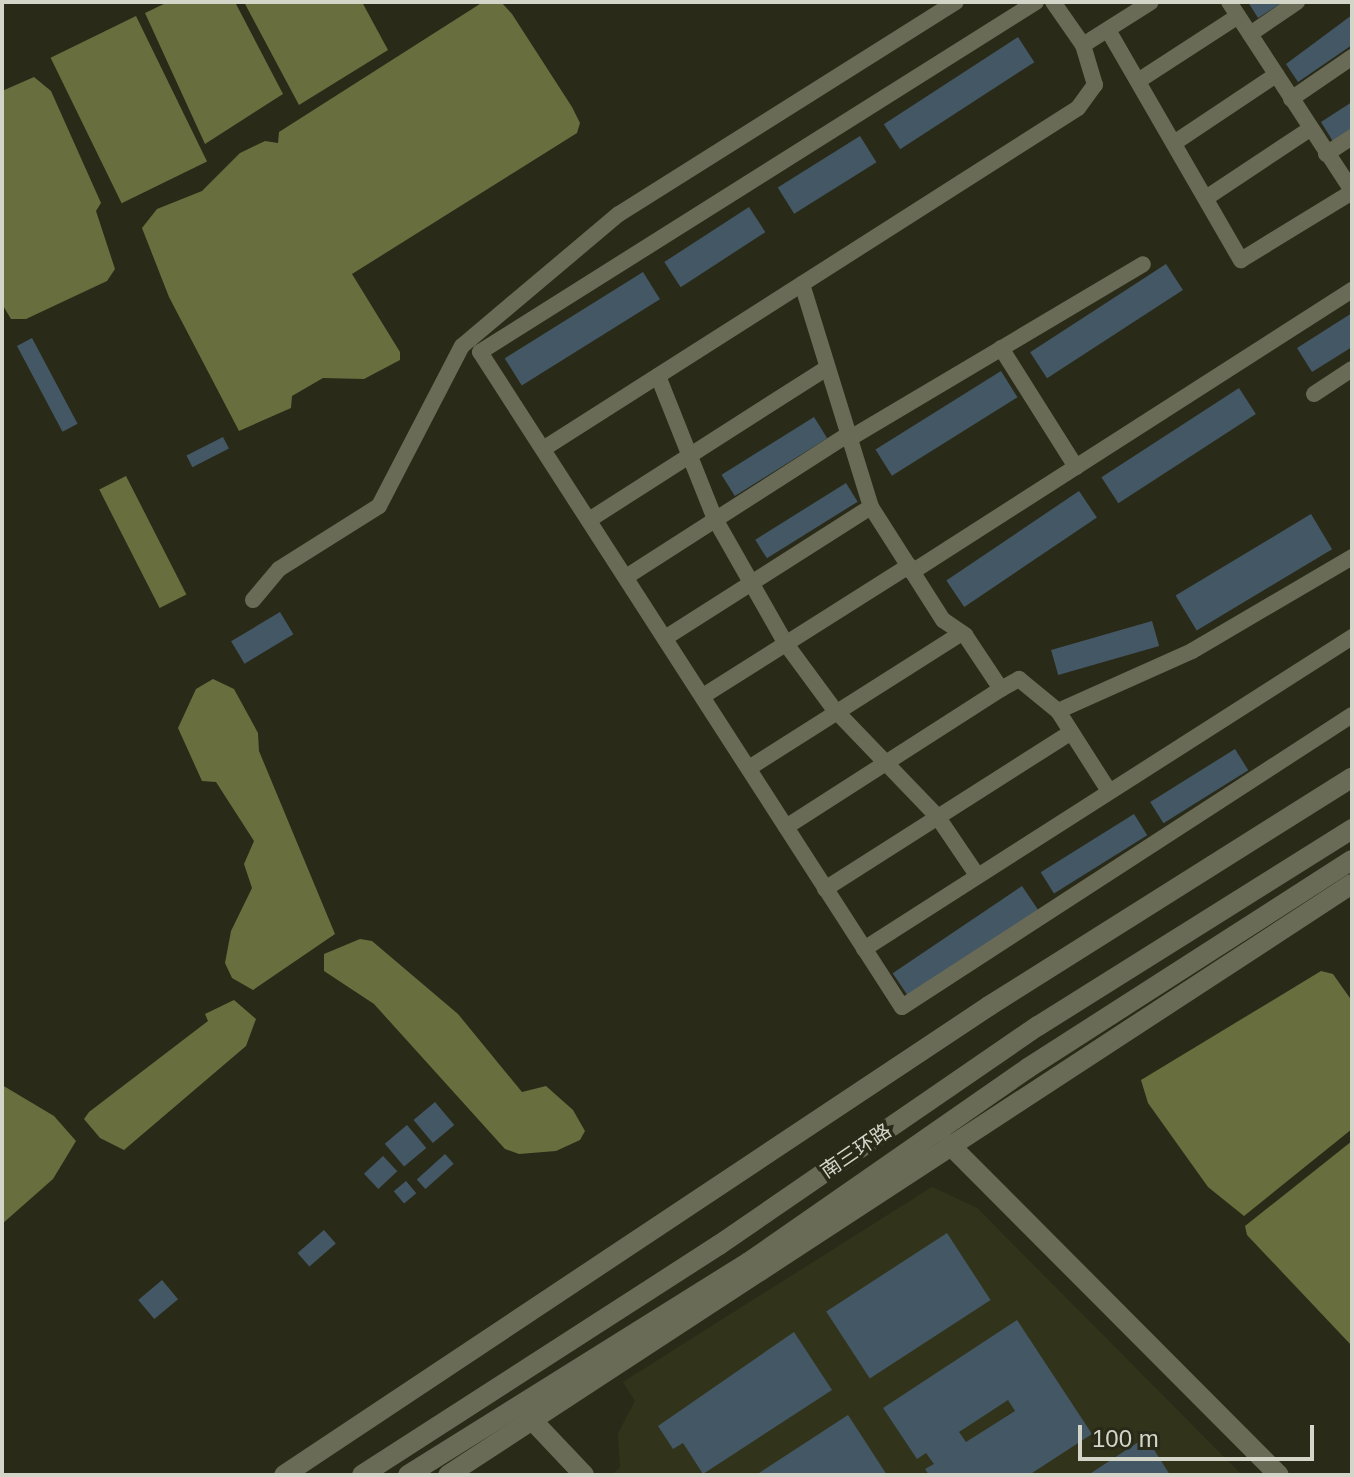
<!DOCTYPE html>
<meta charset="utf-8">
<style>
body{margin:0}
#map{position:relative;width:1354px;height:1477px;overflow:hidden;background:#292b18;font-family:Arial,"Noto Sans SC",sans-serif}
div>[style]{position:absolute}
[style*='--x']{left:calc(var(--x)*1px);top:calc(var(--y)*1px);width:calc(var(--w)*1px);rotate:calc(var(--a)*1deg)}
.built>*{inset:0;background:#31341b}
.water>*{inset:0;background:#696e3e;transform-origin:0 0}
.building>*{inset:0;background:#445765;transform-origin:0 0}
.street>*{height:16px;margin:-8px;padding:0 8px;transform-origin:8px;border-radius:8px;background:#696b56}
.secondary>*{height:20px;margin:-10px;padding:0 10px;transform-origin:10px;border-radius:10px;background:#696b56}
span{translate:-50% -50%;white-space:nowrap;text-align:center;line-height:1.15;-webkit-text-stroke:7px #292b18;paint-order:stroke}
.street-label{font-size:20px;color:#d3d5c9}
.frame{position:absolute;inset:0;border:4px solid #d3d5c9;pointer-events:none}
.scale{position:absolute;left:1078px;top:1425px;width:236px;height:36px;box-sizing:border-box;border:4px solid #d3d5c9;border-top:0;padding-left:10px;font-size:24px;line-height:28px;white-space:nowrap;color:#d3d5c9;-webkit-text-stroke:6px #292b18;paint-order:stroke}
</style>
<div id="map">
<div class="built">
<div style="clip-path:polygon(932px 1187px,977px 1208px,1242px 1475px,612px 1475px,620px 1467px,618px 1433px,635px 1401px,623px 1382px)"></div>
</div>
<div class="water">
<div style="clip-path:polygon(168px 2px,235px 2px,283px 94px,205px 144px,145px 13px)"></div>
<div style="clip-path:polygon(244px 2px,362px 2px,388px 50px,299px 105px)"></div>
<div style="clip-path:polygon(483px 2px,501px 2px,512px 14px,572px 107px,580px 123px,577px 133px,352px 274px,400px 352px,400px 360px,364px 379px,323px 378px,292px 396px,291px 408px,239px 431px,169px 297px,142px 228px,157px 209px,202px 191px,240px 153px,265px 141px,278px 143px,279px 132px)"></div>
<div style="left:136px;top:16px;width:162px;height:95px;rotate:64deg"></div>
<div style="clip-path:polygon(34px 77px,51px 91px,101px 203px,96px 211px,115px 269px,107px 281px,26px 319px,11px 319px,2px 304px,2px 91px)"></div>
<div style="left:126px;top:476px;width:133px;height:30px;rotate:63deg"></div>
<div style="clip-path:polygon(213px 679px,234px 689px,258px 733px,259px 751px,335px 934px,253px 990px,232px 978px,225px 963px,231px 931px,252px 888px,244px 864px,254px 841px,216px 782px,202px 781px,178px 728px,196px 689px)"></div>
<div style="clip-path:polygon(360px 939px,372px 941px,458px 1014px,522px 1092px,546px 1086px,573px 1110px,585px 1131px,580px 1140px,556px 1151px,519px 1154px,505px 1149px,374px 1004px,324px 971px,324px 954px)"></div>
<div style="clip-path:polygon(1321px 971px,1333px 974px,1352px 1001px,1352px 1129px,1244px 1216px,1208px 1187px,1148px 1103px,1141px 1080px)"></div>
<div style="clip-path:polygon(234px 1000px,256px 1019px,246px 1046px,124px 1150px,100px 1138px,84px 1119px,89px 1112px,208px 1021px,205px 1014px)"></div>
<div style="clip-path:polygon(2px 1085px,54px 1116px,76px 1141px,53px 1179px,2px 1224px)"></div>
<div style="clip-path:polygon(1352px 1141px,1352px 1346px,1247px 1235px,1245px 1226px)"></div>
</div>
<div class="building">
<div style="clip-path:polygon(1248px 2px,1283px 2px,1258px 18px)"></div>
<div style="clip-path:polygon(1352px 15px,1352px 45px,1298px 82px,1286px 64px)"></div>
<div style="left:1018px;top:37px;width:30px;height:160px;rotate:57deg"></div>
<div style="clip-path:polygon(1352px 102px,1352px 130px,1334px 143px,1321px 122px)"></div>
<div style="left:860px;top:136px;width:31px;height:97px;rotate:58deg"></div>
<div style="left:749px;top:207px;width:30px;height:101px;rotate:57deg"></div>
<div style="left:1166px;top:264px;width:31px;height:162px;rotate:57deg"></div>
<div style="left:643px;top:272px;width:32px;height:163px;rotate:58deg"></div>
<div style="clip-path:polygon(1352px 313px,1352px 347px,1312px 372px,1297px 348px)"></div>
<div style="left:32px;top:338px;width:97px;height:17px;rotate:62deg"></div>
<div style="left:1001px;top:371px;width:31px;height:148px;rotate:58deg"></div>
<div style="left:1239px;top:388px;width:31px;height:164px;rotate:57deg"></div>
<div style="left:814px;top:417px;width:25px;height:109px;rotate:58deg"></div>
<div style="left:223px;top:437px;width:13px;height:41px;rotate:63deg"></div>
<div style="left:846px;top:483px;width:22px;height:107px;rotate:58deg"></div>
<div style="left:1079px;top:491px;width:32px;height:160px;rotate:56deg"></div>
<div style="left:1311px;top:514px;width:41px;height:158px;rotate:59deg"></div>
<div style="left:280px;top:612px;width:26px;height:57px;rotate:59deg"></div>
<div style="left:1152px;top:621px;width:26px;height:105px;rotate:74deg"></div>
<div style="left:1235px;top:749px;width:25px;height:100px;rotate:58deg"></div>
<div style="left:1134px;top:814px;width:25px;height:110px;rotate:58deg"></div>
<div style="left:1022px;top:886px;width:29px;height:156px;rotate:56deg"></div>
<div style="left:435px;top:1102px;width:30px;height:28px;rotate:50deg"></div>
<div style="left:407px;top:1125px;width:30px;height:29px;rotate:50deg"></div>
<div style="left:445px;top:1154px;width:13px;height:38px;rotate:48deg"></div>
<div style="left:383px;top:1156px;width:21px;height:26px;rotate:47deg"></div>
<div style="left:406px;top:1181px;width:16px;height:16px;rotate:50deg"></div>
<div style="left:324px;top:1230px;width:18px;height:35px;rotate:49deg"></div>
<div style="left:947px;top:1233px;width:80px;height:144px;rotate:57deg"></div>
<div style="left:162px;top:1280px;width:25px;height:31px;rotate:50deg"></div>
<div style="clip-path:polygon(evenodd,1017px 1320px,1092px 1434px,1029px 1475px,929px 1475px,925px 1469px,934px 1464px,926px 1453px,917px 1459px,883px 1408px,1017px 1320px,1008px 1400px,1015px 1411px,966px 1442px,959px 1432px,1008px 1400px)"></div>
<div style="clip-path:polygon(794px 1332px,832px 1390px,703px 1474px,683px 1443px,673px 1449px,658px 1426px)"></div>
<div style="clip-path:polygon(848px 1415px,887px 1475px,756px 1475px)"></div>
<div style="clip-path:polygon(1146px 1437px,1170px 1475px,1088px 1475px)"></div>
</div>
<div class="street">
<div style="--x:1036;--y:2;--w:657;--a:147.81"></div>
<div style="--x:480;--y:352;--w:779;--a:57.21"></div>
<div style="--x:902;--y:1007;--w:536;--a:-32.98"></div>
<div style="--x:1053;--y:2;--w:52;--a:55.1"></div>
<div style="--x:1229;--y:2;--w:225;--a:56.9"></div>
<div style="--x:1108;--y:30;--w:266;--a:60"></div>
<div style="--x:1241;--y:260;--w:130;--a:-31.5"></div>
<div style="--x:1250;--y:34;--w:57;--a:-34.2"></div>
<div style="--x:1138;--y:81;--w:119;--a:-33"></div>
<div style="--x:1291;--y:99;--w:74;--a:-34.5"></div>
<div style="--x:1174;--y:143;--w:123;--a:-33.7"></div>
<div style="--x:1326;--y:154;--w:31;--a:-33"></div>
<div style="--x:1206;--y:198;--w:125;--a:-33.6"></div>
<div style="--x:802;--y:284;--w:233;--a:72.8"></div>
<div style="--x:871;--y:507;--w:134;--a:57.5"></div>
<div style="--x:943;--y:620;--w:27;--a:34"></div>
<div style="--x:965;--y:635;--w:65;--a:56.3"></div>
<div style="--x:1001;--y:689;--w:21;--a:-29"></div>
<div style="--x:1019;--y:679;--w:50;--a:39.4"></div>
<div style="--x:1058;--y:711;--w:95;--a:57.5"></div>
<div style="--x:1001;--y:348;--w:141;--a:57.8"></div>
<div style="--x:658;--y:376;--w:154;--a:68.3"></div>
<div style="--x:715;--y:519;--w:144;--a:60.4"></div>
<div style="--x:786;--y:644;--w:81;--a:53.6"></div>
<div style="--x:834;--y:709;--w:149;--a:46.1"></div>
<div style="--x:937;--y:816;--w:71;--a:55.9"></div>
<div style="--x:1314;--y:394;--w:45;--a:-33.3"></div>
<div style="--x:847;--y:440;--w:344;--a:-30.7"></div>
<div style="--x:543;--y:449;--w:634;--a:-32.51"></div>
<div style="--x:1078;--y:108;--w:29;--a:-54"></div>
<div style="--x:1095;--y:85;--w:42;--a:-106.7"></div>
<div style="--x:1083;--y:45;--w:80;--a:-32.3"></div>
<div style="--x:589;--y:520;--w:280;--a:-32.6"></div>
<div style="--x:912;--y:572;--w:523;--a:-32.66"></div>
<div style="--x:626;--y:577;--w:261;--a:-32.7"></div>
<div style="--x:253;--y:600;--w:40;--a:-50"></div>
<div style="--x:279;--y:569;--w:118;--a:-32.2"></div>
<div style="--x:379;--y:506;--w:180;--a:-62.6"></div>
<div style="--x:462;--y:346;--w:205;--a:-40.1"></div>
<div style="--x:619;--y:214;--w:398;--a:-32.2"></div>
<div style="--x:665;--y:638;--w:244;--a:-32.5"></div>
<div style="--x:703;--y:696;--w:244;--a:-32.3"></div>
<div style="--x:1058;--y:711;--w:147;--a:-24.1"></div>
<div style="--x:1192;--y:651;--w:186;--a:-30.4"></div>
<div style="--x:749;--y:768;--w:252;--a:-32.4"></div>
<div style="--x:786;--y:827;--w:255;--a:-32.7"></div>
<div style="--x:825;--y:889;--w:290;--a:-32.5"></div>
<div style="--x:864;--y:949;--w:579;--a:-32.59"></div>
</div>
<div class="secondary">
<div style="--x:949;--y:1144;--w:467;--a:45.1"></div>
<div style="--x:532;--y:1420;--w:76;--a:46.6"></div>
<div style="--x:284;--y:1475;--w:847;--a:-33.63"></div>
<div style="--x:989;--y:1006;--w:429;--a:-32.2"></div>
<div style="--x:362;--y:1475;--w:425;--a:-32.8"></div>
<div style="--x:719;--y:1245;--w:387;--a:-34.5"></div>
<div style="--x:1038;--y:1026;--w:371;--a:-32.1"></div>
<div style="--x:408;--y:1475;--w:402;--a:-32"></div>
<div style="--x:749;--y:1262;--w:340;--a:-34.8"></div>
<div style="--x:1028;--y:1068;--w:385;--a:-32.7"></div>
<div style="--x:448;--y:1475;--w:1080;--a:-33.18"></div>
</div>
<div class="street-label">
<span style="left:856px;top:1151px;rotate:-34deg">南三环路</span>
</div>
<div class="frame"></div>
<div class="scale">100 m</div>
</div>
